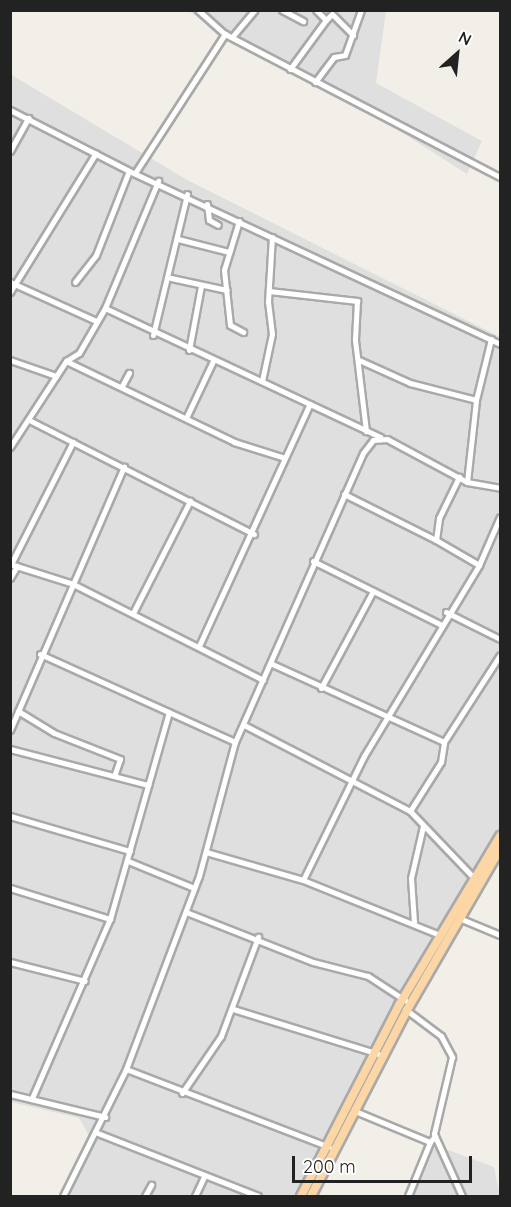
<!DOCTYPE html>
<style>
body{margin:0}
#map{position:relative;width:511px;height:1207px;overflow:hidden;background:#f2efe9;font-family:Quicksand,sans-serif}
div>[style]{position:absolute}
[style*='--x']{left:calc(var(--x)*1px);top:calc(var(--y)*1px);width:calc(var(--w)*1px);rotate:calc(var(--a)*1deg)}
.residential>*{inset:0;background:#e0dfdf}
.roads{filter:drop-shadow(2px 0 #a9a9a9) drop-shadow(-2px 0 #a9a9a9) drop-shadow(0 2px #a9a9a9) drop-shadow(0 -2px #a9a9a9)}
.street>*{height:5px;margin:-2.5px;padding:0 2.5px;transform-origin:2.5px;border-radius:2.5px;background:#fff}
.primary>*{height:8px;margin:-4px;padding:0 4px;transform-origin:4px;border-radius:4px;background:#fcd6a4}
span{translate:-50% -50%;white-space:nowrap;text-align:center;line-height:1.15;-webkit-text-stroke:5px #fff;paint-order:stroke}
.frame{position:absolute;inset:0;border:12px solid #222;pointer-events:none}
.north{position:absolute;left:427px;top:24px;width:60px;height:60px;-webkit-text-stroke:4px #fff;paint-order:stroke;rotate:27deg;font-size:16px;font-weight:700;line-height:24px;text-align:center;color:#222}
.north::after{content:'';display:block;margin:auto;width:21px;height:27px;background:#222;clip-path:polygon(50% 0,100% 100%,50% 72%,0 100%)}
.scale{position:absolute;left:292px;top:1156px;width:180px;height:27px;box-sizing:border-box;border:3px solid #222;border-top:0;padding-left:8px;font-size:18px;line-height:21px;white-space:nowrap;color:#222;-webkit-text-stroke:4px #fff;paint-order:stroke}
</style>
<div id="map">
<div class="residential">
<div style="clip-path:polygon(188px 11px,386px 11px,376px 83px,482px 141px,467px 174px,346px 97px)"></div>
<div style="clip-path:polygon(10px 74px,189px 181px,500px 337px,500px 856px,418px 976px,301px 1196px,68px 1196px,93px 1143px,79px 1118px,11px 1102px)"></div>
<div style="clip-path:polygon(429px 1143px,494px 1167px,500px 1196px,406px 1196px)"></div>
</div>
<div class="roads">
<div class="street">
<div style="--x:198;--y:10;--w:36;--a:42"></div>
<div style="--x:225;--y:34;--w:310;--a:27.5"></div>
<div style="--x:282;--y:10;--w:24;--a:28"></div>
<div style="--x:316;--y:10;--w:14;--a:45"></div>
<div style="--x:326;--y:20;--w:8;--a:-45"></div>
<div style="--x:332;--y:14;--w:30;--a:45"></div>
<div style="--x:232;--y:37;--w:35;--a:-50"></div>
<div style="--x:290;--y:69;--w:61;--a:-53.7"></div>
<div style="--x:315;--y:82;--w:31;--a:-53"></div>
<div style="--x:334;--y:57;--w:11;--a:-10"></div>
<div style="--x:345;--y:55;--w:48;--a:-70.4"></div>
<div style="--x:10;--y:110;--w:134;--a:27.1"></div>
<div style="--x:129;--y:171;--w:409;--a:25"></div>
<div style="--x:10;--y:151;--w:38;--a:-61"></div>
<div style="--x:135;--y:173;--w:166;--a:-57.1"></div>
<div style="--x:207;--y:204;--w:16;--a:83"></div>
<div style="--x:209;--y:220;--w:10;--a:29"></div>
<div style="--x:239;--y:221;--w:51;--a:107"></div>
<div style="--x:224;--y:270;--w:55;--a:83.8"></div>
<div style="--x:230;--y:325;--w:15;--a:28"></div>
<div style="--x:178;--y:239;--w:53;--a:14.3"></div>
<div style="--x:171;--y:278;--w:57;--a:12.1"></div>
<div style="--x:10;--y:282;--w:94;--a:24.4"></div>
<div style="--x:75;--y:282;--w:34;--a:-52"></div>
<div style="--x:96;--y:255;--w:90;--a:-68.6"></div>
<div style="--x:269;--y:291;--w:89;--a:6.5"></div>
<div style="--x:357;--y:301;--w:39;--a:93"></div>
<div style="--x:355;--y:340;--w:92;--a:83.1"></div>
<div style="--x:10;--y:292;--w:163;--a:-58.3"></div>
<div style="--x:105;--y:308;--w:304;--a:25.1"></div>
<div style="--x:153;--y:335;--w:145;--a:-76.4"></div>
<div style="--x:189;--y:350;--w:65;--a:-79.4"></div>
<div style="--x:10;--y:360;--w:49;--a:19.2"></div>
<div style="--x:359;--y:360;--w:56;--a:24.3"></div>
<div style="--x:410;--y:383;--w:68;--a:14.4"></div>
<div style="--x:66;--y:361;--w:187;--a:25.7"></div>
<div style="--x:234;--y:442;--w:53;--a:17.4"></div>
<div style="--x:262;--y:381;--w:48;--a:-78"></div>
<div style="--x:272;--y:334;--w:32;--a:-97"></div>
<div style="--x:268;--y:302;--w:65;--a:-86.5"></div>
<div style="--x:122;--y:386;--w:15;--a:-62"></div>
<div style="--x:187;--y:416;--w:61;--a:-64.7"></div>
<div style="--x:31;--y:421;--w:250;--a:26.9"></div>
<div style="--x:10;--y:447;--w:103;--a:-56.9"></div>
<div style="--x:66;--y:361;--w:15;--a:-32"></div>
<div style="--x:79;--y:353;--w:52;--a:-60"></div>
<div style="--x:105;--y:308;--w:138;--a:-67.3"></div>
<div style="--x:467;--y:482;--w:82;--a:-83.7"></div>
<div style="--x:476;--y:400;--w:63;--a:-76.2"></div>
<div style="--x:344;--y:494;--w:103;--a:26.6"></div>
<div style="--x:313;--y:561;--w:142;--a:26.4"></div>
<div style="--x:10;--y:564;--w:66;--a:17.6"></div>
<div style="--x:73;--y:584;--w:213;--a:26.8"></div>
<div style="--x:11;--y:564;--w:137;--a:-63.1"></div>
<div style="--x:479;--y:565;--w:52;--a:-66.4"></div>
<div style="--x:10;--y:578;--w:14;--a:-60"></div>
<div style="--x:446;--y:612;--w:60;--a:26.6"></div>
<div style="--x:133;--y:613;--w:126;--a:-63"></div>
<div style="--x:199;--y:646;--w:266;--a:-65.4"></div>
<div style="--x:40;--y:654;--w:214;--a:24.3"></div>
<div style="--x:270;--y:663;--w:191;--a:24.4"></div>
<div style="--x:321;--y:688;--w:110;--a:-61.8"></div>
<div style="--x:18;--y:711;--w:42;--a:31.4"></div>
<div style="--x:54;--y:733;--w:71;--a:21.5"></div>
<div style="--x:120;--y:759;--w:18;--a:109"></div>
<div style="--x:244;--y:725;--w:187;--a:27.4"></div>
<div style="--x:410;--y:811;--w:93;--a:46.3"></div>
<div style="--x:10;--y:730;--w:287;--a:-66.6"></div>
<div style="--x:10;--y:749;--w:143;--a:14.6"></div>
<div style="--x:410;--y:811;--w:58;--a:-57.7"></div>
<div style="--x:441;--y:762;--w:20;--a:-81"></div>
<div style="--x:444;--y:742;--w:103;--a:-57.2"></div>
<div style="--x:10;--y:816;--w:125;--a:16.3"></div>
<div style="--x:206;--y:852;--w:101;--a:16.1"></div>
<div style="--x:303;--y:880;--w:148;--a:21.9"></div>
<div style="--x:128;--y:861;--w:71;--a:22.2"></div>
<div style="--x:303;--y:880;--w:138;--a:-63.8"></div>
<div style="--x:364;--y:756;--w:223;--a:-58.9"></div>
<div style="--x:479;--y:565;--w:50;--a:-149.8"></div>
<div style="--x:436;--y:540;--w:22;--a:-82"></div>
<div style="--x:439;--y:518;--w:46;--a:-64"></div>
<div style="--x:10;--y:888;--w:105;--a:17.2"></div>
<div style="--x:186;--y:912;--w:136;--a:21.5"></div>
<div style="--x:313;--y:962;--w:57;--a:14.3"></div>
<div style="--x:368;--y:976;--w:45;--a:33.3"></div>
<div style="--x:459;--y:918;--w:44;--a:22.5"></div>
<div style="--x:414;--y:922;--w:44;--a:-93.9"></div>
<div style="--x:411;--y:878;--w:53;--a:-77"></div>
<div style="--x:10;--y:962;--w:77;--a:14.2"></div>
<div style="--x:233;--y:1009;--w:152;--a:17.2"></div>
<div style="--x:405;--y:1009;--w:45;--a:36.9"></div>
<div style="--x:441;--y:1036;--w:24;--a:62"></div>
<div style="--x:452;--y:1057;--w:79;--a:103.2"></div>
<div style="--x:434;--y:1134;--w:68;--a:65.7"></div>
<div style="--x:126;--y:1069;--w:217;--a:21"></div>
<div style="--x:182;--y:1093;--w:69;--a:-55.6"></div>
<div style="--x:221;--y:1036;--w:106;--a:-69.5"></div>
<div style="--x:10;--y:1094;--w:98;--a:13.6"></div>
<div style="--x:32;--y:1098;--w:195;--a:-66.5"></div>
<div style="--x:110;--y:919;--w:215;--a:-74.1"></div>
<div style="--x:355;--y:1111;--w:81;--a:22.5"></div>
<div style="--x:430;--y:1142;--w:8;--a:-50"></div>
<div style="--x:95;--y:1132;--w:175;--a:21.4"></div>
<div style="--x:63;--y:1196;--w:142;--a:-63.6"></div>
<div style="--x:126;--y:1069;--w:206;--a:-69.3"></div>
<div style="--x:199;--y:876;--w:139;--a:-75"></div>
<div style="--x:235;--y:742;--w:316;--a:-66.1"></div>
<div style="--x:363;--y:453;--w:16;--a:-52"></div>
<div style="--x:373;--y:440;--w:14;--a:-4"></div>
<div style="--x:387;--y:439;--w:91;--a:28.3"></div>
<div style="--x:467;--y:482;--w:34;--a:10"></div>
<div style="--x:145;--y:1196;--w:13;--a:-61"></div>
<div style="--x:195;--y:1196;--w:21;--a:-65"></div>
<div style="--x:408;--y:1196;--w:58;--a:-67.8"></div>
</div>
<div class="primary">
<div style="--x:301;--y:1196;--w:215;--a:-62.8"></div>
<div style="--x:399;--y:1005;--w:197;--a:-59.1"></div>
<div style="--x:311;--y:1196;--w:209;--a:-62.7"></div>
<div style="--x:407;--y:1010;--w:186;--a:-60"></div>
</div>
</div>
<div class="frame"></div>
<div class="north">N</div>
<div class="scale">200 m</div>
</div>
